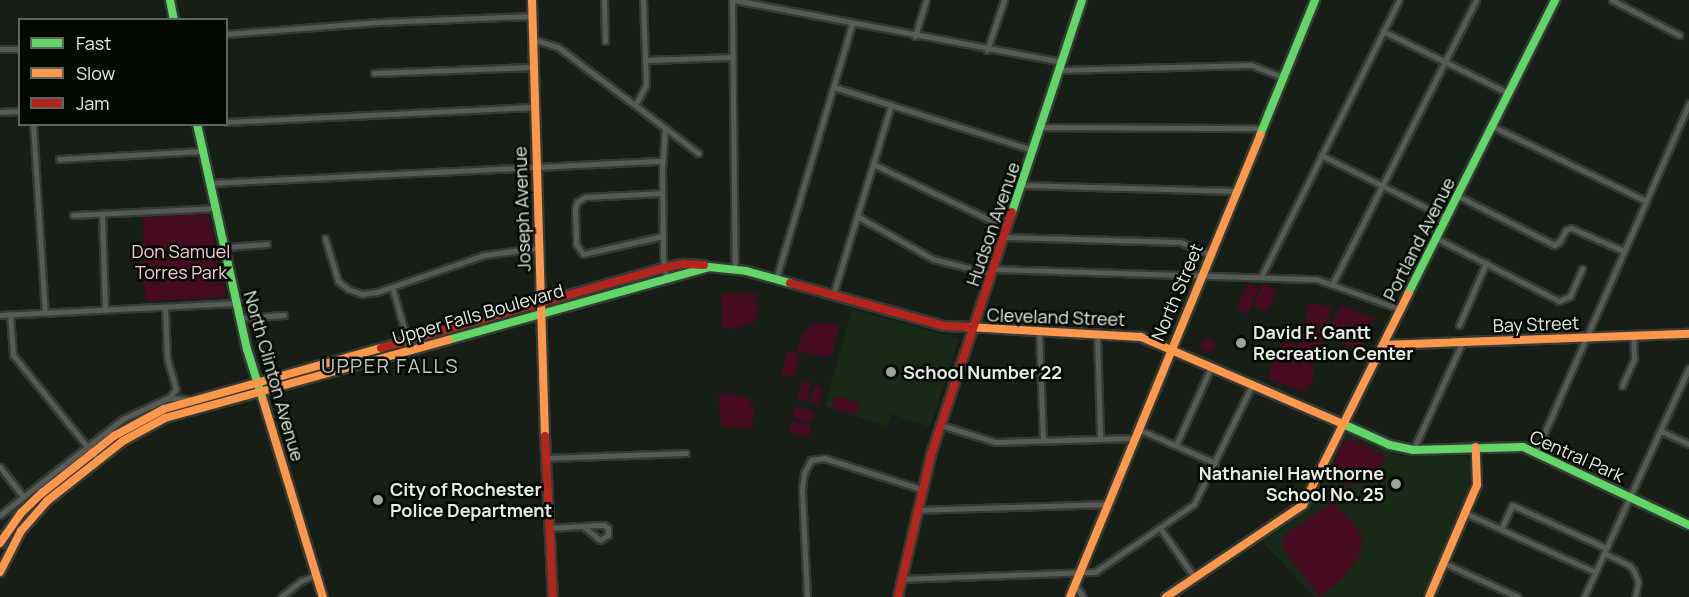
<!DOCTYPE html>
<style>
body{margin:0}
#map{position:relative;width:1689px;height:597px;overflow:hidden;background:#161e16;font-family:Manrope,sans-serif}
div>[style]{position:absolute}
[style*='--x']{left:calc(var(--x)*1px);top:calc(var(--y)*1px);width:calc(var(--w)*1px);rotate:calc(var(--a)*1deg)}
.built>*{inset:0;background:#182918}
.green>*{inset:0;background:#460b20;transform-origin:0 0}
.round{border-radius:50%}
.roads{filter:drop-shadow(2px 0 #343a34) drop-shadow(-2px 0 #343a34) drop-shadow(0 2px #343a34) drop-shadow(0 -2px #343a34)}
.street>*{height:5px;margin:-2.5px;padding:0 2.5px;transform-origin:2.5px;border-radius:2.5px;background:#575a57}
.fast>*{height:8px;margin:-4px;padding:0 4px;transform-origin:4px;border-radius:4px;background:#63d668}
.slow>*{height:8px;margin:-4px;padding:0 4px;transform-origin:4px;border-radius:4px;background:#ff974d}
.jam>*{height:8px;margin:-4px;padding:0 4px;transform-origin:4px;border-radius:4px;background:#b3261e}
.dots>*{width:16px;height:16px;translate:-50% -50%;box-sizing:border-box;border:3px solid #040904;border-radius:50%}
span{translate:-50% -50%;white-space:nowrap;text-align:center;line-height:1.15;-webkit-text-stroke:5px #040904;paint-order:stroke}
.street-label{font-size:18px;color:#e4eee4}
.park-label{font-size:18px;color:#f9c9d2}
.poi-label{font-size:18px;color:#e4eee4;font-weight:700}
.left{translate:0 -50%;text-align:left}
.right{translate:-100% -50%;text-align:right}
.neighbourhood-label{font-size:20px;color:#baccb9;letter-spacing:1.5px}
.legend{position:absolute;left:18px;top:18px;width:210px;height:108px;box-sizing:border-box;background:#040904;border:2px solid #5e655e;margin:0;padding:8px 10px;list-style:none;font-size:18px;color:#e4eee4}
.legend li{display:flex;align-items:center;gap:12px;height:30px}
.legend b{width:30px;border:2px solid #5e655e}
</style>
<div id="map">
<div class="built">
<div style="clip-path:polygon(852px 309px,959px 339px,930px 427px,891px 414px,887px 426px,825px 406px)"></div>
<div style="clip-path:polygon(1349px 434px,1399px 456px,1466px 456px,1470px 461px,1469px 487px,1421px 597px,1315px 597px,1262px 542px,1305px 512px,1344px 436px)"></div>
</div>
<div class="green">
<div style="clip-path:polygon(206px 214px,209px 216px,226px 297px,145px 301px,143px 217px)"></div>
<div style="left:1248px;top:283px;width:12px;height:28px;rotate:24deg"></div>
<div style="left:1263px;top:284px;width:15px;height:24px;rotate:23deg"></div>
<div style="clip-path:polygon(756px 293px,757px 312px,754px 322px,735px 329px,722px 328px,721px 294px)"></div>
<div style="clip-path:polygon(1310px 303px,1331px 308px,1319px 358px,1309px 356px,1313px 362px,1313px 379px,1306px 393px,1267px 378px,1283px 341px,1299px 345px)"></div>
<div style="clip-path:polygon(1342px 305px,1374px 319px,1359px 351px,1342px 344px,1330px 327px)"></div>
<div style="clip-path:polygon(828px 323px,839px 326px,832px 354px,825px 357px,797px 351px,802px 335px,811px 325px)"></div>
<div class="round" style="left:1201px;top:338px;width:14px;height:14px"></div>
<div style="left:787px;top:351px;width:13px;height:24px;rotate:13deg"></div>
<div style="clip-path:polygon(803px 381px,811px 383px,806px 402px,797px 399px)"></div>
<div style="clip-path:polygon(815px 385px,823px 387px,818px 405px,809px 403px)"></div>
<div style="clip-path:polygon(724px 394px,747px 397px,754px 408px,752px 428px,725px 427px,720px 423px,719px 395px)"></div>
<div style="left:835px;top:395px;width:25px;height:13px;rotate:16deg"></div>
<div style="left:796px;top:406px;width:20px;height:12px;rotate:18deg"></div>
<div style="left:792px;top:421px;width:20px;height:11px;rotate:15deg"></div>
<div style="clip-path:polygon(1352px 439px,1386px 456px,1379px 472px,1368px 482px,1348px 485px,1328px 477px,1343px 442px)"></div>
<div style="clip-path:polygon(1333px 502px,1362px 534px,1360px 555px,1341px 580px,1319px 597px,1282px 547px,1284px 535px)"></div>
</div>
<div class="roads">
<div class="street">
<div style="--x:604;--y:0;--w:41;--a:88.6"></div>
<div style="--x:732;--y:0;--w:269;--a:89.4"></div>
<div style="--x:734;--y:0;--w:333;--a:10.7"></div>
<div style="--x:1612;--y:0;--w:76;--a:27.6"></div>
<div style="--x:1383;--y:31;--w:140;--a:26.4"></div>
<div style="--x:226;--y:34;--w:154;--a:-4.5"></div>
<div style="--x:380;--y:22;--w:152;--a:-2.3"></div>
<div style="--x:915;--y:36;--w:38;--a:-73"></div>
<div style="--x:533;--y:39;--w:26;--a:18"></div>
<div style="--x:558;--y:47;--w:176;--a:37.1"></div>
<div style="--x:0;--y:49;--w:20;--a:0"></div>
<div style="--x:987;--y:50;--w:53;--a:-71.2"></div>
<div style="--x:646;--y:60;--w:87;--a:-2"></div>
<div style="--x:1059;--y:70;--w:192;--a:-1.5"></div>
<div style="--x:1251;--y:65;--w:34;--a:21"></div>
<div style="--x:374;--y:73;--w:159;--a:-2.2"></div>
<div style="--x:834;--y:87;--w:209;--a:17.6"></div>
<div style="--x:635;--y:105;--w:23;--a:-61"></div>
<div style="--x:646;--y:85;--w:85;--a:-92"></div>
<div style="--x:0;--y:112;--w:20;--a:-3"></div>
<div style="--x:226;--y:122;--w:308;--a:-2.8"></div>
<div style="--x:33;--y:124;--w:189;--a:86.4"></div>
<div style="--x:1492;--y:126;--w:171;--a:26"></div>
<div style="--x:1040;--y:127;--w:222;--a:0.3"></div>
<div style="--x:665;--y:128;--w:42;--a:94.1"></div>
<div style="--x:662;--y:170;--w:88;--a:89.3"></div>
<div style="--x:663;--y:258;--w:19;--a:81"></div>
<div style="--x:1321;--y:155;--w:141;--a:26.6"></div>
<div style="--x:59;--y:159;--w:144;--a:-3.2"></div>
<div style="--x:873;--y:164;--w:148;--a:25.5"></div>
<div style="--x:210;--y:183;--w:453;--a:-2.8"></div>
<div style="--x:1022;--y:185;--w:214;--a:1.6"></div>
<div style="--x:662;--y:193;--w:77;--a:177"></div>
<div style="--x:585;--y:197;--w:9;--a:148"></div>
<div style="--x:577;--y:202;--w:7;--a:106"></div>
<div style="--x:575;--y:209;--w:35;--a:88"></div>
<div style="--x:576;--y:244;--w:12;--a:55"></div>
<div style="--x:583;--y:254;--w:82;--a:-12.7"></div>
<div style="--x:1458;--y:196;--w:108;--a:27"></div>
<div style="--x:1554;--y:245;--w:6;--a:-31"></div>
<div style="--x:1559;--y:242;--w:14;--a:-60"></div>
<div style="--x:1566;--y:230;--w:5;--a:-22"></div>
<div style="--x:1571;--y:228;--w:58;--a:23.5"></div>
<div style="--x:102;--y:214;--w:96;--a:88.2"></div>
<div style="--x:73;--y:215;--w:143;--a:-2.8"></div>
<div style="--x:857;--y:216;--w:87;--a:29.5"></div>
<div style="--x:933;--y:259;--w:61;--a:14.3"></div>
<div style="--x:1005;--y:237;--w:175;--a:1.6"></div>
<div style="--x:1180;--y:242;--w:32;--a:22"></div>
<div style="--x:325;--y:238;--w:45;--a:73.2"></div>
<div style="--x:338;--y:281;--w:13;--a:39"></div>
<div style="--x:348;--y:289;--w:15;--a:20"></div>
<div style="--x:362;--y:294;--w:15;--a:-8"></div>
<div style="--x:377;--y:292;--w:113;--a:-19.1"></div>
<div style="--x:484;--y:255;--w:53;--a:-7.5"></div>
<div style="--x:1436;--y:238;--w:138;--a:27.1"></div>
<div style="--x:1559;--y:301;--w:12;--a:-24"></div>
<div style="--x:1570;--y:296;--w:30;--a:-66"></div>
<div style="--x:225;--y:247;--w:42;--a:-4.1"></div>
<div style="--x:993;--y:269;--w:323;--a:1.8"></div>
<div style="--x:1316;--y:279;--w:89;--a:19.7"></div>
<div style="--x:1261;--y:277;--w:309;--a:-63.5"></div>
<div style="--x:776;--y:279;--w:266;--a:-73.4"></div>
<div style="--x:1332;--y:285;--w:319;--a:-63.2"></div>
<div style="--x:392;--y:287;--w:54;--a:73.9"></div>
<div style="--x:833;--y:295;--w:199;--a:-73"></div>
<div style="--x:165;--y:308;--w:50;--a:87.7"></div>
<div style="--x:167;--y:358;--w:32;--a:74"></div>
<div style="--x:176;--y:389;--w:10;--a:127"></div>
<div style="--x:10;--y:314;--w:41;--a:85.8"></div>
<div style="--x:13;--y:355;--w:129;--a:51"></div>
<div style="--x:0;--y:315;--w:237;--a:-2.9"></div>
<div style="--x:240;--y:318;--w:44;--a:-3.9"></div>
<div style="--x:1459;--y:325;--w:68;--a:-66.5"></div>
<div style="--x:1039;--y:332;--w:108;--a:87.9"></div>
<div style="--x:1097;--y:334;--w:104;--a:88.3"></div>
<div style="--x:1622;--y:386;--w:30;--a:-66"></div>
<div style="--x:1634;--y:359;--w:23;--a:-92"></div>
<div style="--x:941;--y:425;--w:57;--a:17.5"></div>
<div style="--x:995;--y:442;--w:140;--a:-1.6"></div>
<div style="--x:1138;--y:429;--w:84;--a:23.8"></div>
<div style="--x:1661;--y:431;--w:31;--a:25"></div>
<div style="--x:1176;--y:445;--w:85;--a:-65.8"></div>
<div style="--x:1413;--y:450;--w:120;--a:-65.4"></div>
<div style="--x:1536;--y:452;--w:381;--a:-66.3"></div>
<div style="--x:546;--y:458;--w:140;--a:-2"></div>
<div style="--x:0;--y:467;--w:37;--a:52"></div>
<div style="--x:916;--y:510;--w:192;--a:-1.8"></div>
<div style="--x:1465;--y:513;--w:143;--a:24.4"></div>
<div style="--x:0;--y:515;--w:156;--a:-38"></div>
<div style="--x:123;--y:419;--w:50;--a:-25"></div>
<div style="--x:168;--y:398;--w:21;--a:3"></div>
<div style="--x:549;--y:528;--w:49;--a:-3.5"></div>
<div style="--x:598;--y:525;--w:6;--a:0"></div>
<div style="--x:604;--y:525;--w:5;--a:37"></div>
<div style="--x:608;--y:528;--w:7;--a:90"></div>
<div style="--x:608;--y:535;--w:9;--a:148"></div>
<div style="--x:600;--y:540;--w:22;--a:-141"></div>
<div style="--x:1160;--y:528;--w:61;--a:55"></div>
<div style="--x:1501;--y:529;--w:26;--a:-65"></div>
<div style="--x:1512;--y:505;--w:103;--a:24.6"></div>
<div style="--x:1604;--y:553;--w:28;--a:26"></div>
<div style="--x:1629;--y:565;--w:8;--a:50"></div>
<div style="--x:1634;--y:571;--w:12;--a:70"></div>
<div style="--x:1638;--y:582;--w:15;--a:101"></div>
<div style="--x:1444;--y:563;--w:81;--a:24.7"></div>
<div style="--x:902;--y:579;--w:193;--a:-2.1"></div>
<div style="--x:1095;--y:572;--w:120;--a:-34.5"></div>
<div style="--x:1194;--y:504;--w:132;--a:-64"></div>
<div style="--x:1075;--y:585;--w:14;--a:56"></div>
<div style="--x:281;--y:597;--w:26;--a:-39"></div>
<div style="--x:301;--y:581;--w:16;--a:-22"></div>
<div style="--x:807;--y:597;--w:108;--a:-92.7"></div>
<div style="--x:802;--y:489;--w:16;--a:-83"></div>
<div style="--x:804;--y:473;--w:15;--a:-62"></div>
<div style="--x:811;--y:460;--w:13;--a:-9"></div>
<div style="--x:824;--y:458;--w:102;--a:17.7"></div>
<div style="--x:1584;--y:597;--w:252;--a:-65.4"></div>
</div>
<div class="fast">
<div style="--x:170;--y:0;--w:20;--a:79"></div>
<div style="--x:197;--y:124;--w:230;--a:77.5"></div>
<div style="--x:247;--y:349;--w:53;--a:72.6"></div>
<div style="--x:1260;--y:135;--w:146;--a:-67.8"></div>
<div style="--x:1012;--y:212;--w:223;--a:-71.7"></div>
<div style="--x:1408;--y:294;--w:329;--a:-63.4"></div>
<div style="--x:448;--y:340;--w:271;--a:-15.6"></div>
<div style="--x:709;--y:267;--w:37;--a:6"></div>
<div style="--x:746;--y:271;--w:46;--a:15.3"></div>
<div style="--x:1343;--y:424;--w:51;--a:24.1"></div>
<div style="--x:1390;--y:445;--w:24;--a:12"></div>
<div style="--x:1413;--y:450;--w:110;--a:-1.6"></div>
<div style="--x:1523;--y:447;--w:183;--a:25.2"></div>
</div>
<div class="slow">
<div style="--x:532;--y:0;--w:436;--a:88.3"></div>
<div style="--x:967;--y:327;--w:174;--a:3.3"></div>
<div style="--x:1141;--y:337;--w:220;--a:23.3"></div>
<div style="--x:1383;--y:345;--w:306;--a:-2.1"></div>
<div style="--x:263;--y:400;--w:206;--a:73.1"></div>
<div style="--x:0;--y:543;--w:37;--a:-55"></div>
<div style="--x:21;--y:513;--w:29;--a:-44"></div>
<div style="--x:42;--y:493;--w:92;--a:-38.4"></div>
<div style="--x:114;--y:436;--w:57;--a:-28.4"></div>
<div style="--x:164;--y:409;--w:225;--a:-15.7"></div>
<div style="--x:0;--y:572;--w:46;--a:-62.9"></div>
<div style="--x:21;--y:531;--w:40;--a:-49"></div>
<div style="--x:47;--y:501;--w:97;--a:-38.3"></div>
<div style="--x:123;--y:441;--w:48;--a:-28.7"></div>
<div style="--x:165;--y:418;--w:294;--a:-15.4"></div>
<div style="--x:1070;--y:597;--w:500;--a:-67.6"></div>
<div style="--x:1166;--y:597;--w:165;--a:-33.9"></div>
<div style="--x:1303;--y:505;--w:236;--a:-63.5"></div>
<div style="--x:1429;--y:597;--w:122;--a:-66.8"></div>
<div style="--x:1477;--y:485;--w:38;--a:-92"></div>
</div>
<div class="jam">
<div style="--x:790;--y:283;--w:160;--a:15.6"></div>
<div style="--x:944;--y:326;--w:23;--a:2"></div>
<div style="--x:381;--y:348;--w:286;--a:-15.8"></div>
<div style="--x:656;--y:270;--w:28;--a:-13"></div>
<div style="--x:683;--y:264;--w:21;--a:3"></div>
<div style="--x:545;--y:436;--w:161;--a:87.2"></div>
<div style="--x:898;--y:597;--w:146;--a:-76.9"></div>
<div style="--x:931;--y:455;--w:256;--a:-71.6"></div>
</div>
</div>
<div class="dots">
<div style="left:1241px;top:343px;background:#9ca59c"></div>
<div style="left:891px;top:372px;background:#9ca59c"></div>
<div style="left:1396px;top:484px;background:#9ca59c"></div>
<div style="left:378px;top:500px;background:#9ca59c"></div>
</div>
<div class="street-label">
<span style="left:522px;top:209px;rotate:-92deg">Joseph Avenue</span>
<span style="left:993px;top:224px;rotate:-71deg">Hudson Avenue</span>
<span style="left:1419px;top:239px;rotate:-63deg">Portland Avenue</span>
<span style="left:1177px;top:292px;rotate:-67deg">North Street</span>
<span style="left:478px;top:314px;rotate:-16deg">Upper Falls Boulevard</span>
<span style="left:1056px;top:317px;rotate:2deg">Cleveland Street</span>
<span style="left:1536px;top:324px;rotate:-2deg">Bay Street</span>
<span style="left:274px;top:376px;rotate:74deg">North Clinton Avenue</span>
<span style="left:1577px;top:456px;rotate:24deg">Central Park</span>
</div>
<div class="park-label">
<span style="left:181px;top:262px">Don Samuel<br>Torres Park</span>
</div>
<div class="poi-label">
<span class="left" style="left:1253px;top:343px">David F. Gantt<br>Recreation Center</span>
<span class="left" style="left:903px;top:372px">School Number 22</span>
<span class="right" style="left:1384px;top:484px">Nathaniel Hawthorne<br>School No. 25</span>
<span class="left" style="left:390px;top:500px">City of Rochester<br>Police Department</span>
</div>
<div class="neighbourhood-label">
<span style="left:390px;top:365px">UPPER FALLS</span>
</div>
<ul class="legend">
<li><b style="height:8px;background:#63d668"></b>Fast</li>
<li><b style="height:8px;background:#ff974d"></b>Slow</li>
<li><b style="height:8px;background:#b3261e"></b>Jam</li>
</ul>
</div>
